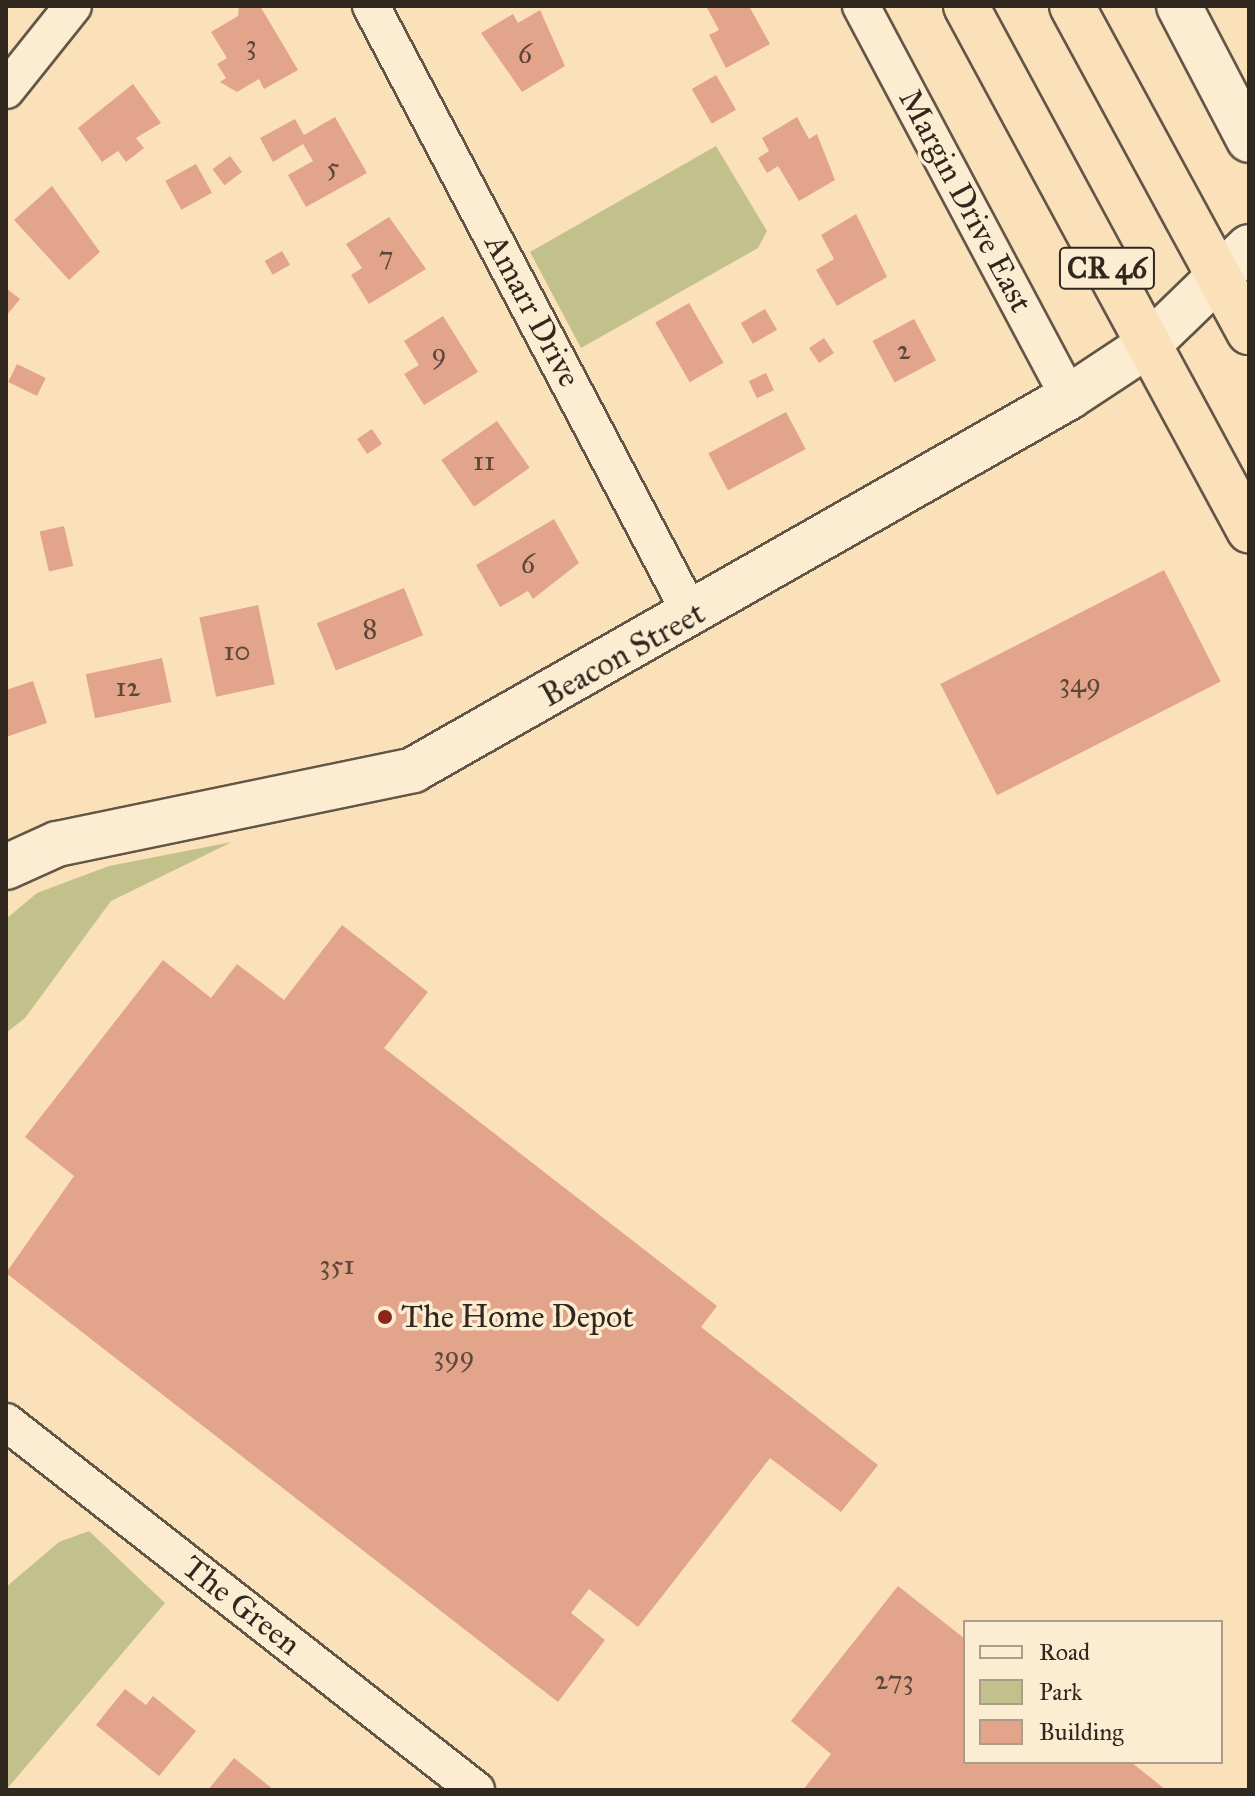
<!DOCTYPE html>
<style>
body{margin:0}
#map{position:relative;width:1255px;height:1796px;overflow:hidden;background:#fae1ba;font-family:"IM FELL Great Primer",serif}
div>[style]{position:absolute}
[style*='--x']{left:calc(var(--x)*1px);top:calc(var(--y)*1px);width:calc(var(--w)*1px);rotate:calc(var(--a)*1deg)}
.green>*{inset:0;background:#c2c18c}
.building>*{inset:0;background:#e3a48c;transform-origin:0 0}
.roads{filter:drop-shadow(2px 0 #625646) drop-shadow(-2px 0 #625646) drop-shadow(0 2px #625646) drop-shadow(0 -2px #625646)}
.street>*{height:36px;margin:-18px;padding:0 18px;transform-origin:18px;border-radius:18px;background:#fcecd2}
.secondary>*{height:44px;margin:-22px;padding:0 22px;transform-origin:22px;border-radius:22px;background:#fcecd2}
.highway>*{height:44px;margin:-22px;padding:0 22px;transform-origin:22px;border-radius:22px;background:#fae1ba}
.dots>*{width:22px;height:22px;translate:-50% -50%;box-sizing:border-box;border:4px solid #fcecd2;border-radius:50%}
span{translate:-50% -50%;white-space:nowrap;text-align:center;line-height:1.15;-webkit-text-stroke:7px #fcecd2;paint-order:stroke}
.number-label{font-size:28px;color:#5d473a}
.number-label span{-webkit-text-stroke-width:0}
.shield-label span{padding:2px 6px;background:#fcecd2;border:2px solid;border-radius:6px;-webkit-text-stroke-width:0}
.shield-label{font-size:30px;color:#30281f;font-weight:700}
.street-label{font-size:32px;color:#30281f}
.poi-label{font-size:32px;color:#30281f}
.left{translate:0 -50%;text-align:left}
.frame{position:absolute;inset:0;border:8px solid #30281f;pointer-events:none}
.legend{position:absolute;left:963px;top:1620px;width:260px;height:144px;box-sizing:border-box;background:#fcecd2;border:2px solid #aa9e8a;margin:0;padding:10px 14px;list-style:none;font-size:24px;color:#30281f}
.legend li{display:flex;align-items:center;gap:16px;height:40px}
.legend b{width:40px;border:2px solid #aa9e8a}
</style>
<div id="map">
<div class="green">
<div style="clip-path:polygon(716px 146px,767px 231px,758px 248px,581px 348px,530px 252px)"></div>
<div style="clip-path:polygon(232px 842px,111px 901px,25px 1018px,6px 1033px,6px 919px,37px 893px,109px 866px)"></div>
<div style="clip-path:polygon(89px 1531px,165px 1603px,6px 1790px,6px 1587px,59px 1542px)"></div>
</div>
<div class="building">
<div style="clip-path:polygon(239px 6px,260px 6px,298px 70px,264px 89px,259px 79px,237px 92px,220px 82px,226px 78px,217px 64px,227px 58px,211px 32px,238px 16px)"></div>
<div style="clip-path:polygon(706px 6px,749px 6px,770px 44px,726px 68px,709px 35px,719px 30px)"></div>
<div style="clip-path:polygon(540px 10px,565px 66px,522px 92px,481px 33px,513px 14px,518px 23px)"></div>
<div style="left:716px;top:75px;width:40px;height:28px;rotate:60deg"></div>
<div style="clip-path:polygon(133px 84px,161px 123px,136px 138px,144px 148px,126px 162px,118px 151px,102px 162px,78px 128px)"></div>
<div style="clip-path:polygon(335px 117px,367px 173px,306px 207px,288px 175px,313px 161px,303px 144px,273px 162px,260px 138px,295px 119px,304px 135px)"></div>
<div style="clip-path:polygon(797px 117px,809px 139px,817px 134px,835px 180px,799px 201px,778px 166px,767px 173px,758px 158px,769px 151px,762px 138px)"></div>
<div style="left:230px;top:156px;width:20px;height:22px;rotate:53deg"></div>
<div style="left:196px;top:164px;width:33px;height:35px;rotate:61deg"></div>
<div style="clip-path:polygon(52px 186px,100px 252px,69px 280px,14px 220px)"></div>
<div style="clip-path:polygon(856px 214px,887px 277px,837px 306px,816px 270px,834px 259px,821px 235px)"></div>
<div style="clip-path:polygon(389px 217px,426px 269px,369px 304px,351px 275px,362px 268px,346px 244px)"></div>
<div style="left:282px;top:251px;width:16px;height:20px;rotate:60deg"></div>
<div style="clip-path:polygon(6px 288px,20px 299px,6px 316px)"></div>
<div style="left:689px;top:303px;width:69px;height:39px;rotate:60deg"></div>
<div style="left:765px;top:309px;width:24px;height:28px;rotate:60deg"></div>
<div style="clip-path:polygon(443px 316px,478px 372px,424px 405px,404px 374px,419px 365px,404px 341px)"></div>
<div style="left:914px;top:319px;width:47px;height:47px;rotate:62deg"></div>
<div style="left:824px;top:338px;width:18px;height:18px;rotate:56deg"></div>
<div style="left:17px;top:364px;width:32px;height:20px;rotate:26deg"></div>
<div style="left:766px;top:373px;width:19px;height:19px;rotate:65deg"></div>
<div style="left:786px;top:412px;width:42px;height:88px;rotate:62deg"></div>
<div style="left:497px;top:421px;width:57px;height:68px;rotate:55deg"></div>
<div style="left:372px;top:429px;width:18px;height:18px;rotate:56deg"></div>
<div style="clip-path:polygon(554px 519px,579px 563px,533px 599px,528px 591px,500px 607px,476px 565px)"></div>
<div style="left:64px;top:526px;width:41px;height:25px;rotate:77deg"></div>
<div style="left:1164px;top:570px;width:125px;height:251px;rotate:63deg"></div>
<div style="left:404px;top:588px;width:51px;height:94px;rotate:68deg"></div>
<div style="left:258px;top:605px;width:81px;height:60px;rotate:78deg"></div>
<div style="left:162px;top:658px;width:45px;height:78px;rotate:78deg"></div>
<div style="clip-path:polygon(33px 681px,47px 723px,6px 737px,6px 690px)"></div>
<div style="clip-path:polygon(342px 925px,428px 992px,384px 1048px,717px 1306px,701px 1327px,878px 1465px,841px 1512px,770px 1458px,638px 1627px,589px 1589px,571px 1613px,605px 1640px,558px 1702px,6px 1273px,74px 1176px,25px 1137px,163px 960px,211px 998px,237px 964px,284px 1000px)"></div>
<div style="clip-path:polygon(898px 1586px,965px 1639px,965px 1762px,1131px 1762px,1166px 1790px,803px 1790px,831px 1754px,791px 1721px)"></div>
<div style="clip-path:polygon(125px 1689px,146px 1705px,153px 1696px,196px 1731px,159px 1776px,96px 1725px)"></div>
<div style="clip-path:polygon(234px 1758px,274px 1790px,208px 1790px)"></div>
</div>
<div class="roads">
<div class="street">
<div style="--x:371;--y:6;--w:689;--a:62.25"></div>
<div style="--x:861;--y:6;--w:443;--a:62"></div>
<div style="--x:6;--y:90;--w:107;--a:-51.4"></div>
<div style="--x:6;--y:1422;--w:597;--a:38.06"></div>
</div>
<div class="secondary">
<div style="--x:1179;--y:6;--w:151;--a:62.4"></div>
<div style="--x:6;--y:867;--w:56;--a:-24.3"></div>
<div style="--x:57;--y:844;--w:364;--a:-11.7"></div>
<div style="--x:413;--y:770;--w:755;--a:-29.62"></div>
<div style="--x:1069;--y:397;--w:95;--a:-33.4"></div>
<div style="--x:1148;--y:345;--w:141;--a:-44.1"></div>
</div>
<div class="highway">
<div style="--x:966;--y:6;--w:596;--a:61.63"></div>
<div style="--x:1072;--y:6;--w:371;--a:61.5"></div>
</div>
</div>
<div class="dots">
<div style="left:385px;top:1317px;background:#8f2418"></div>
</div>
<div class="number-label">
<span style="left:251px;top:45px">3</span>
<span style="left:525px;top:54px">6</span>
<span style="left:333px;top:167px">5</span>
<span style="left:386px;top:256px">7</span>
<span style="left:904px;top:350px">2</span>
<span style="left:439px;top:353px">9</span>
<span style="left:484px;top:461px">11</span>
<span style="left:528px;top:564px">6</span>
<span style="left:370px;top:629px">8</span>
<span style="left:237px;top:651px">10</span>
<span style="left:1080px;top:683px">349</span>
<span style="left:128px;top:687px">12</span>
<span style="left:337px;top:1265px">351</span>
<span style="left:454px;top:1356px">399</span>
<span style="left:894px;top:1680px">273</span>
</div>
<div class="shield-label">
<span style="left:1107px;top:268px">CR 46</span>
</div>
<div class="street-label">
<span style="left:965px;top:201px;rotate:62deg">Margin Drive East</span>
<span style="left:532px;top:311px;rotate:62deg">Amarr Drive</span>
<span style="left:623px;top:655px;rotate:-29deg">Beacon Street</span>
<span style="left:241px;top:1606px;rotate:38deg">The Green</span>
</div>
<div class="poi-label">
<span class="left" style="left:401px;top:1317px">The Home Depot</span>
</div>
<div class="frame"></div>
<ul class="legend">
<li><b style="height:10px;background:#fcecd2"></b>Road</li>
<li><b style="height:22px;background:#c2c18c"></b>Park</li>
<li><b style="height:22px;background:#e3a48c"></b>Building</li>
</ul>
</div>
